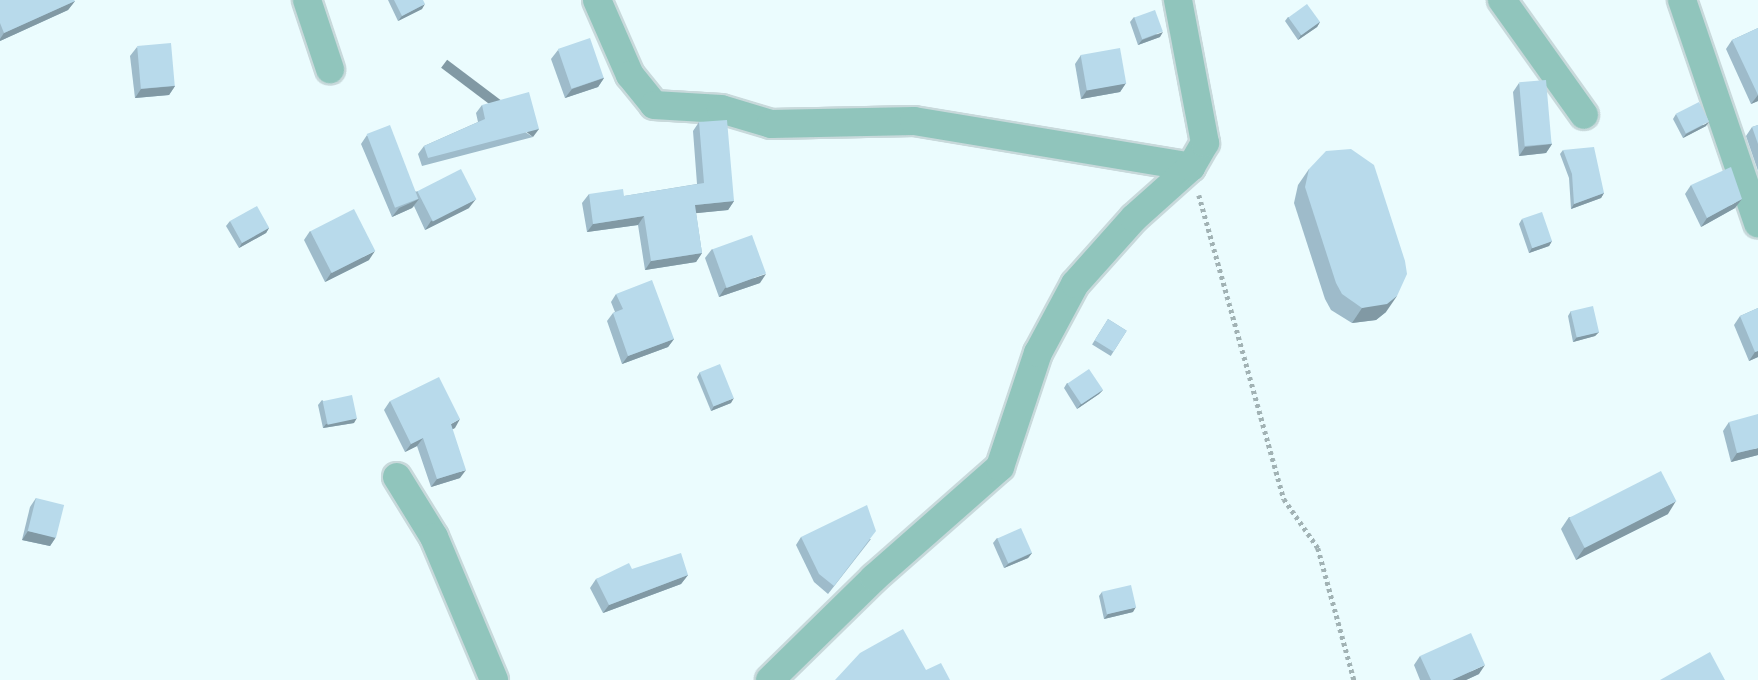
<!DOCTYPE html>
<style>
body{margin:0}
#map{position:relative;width:1758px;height:680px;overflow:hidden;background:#ebfcfe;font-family:"Space Grotesk",sans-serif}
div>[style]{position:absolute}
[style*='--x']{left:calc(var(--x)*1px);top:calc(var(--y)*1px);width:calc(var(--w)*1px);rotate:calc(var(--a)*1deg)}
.path>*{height:4.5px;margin-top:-2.25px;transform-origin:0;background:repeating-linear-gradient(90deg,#a1b2b4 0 3.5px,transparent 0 7px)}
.roads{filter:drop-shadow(2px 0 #c8d9db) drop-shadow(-2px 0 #c8d9db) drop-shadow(0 2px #c8d9db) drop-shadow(0 -2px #c8d9db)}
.street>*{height:28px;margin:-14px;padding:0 14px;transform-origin:14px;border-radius:14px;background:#90c5bc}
.wall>*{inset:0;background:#9ebbca;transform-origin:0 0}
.shaded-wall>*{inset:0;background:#8199a4;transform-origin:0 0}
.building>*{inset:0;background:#b8daeb;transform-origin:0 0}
span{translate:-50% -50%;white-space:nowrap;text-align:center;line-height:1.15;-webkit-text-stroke:6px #fff;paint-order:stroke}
</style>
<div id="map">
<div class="path">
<div style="--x:1199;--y:195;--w:316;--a:74.4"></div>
<div style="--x:1284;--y:499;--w:60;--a:55.2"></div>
<div style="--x:1318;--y:548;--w:137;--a:74.7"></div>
</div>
<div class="roads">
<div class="street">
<div style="--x:307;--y:0;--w:73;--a:71.6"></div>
<div style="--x:597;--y:0;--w:82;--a:66.3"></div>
<div style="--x:630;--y:75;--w:38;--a:51"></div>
<div style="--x:654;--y:105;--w:67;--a:3.4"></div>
<div style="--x:721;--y:109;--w:52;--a:16.7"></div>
<div style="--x:771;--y:124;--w:143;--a:-1.2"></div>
<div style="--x:914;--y:121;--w:281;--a:9.4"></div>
<div style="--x:1502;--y:0;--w:141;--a:54.5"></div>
<div style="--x:1682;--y:0;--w:236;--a:71.2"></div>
<div style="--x:397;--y:477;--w:70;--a:58.3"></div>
<div style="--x:434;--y:537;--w:155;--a:67.2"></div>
<div style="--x:770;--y:680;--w:146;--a:-44.4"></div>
<div style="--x:874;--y:578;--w:168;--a:-41.4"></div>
<div style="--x:1000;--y:467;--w:120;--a:-71.6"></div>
<div style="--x:1038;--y:353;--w:78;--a:-61.8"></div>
<div style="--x:1075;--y:284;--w:89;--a:-48.2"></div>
<div style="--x:1134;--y:218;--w:76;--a:-41.8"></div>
<div style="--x:1191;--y:167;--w:28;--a:-60"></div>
<div style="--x:1205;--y:143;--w:146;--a:-100.7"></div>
</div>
</div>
<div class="wall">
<div style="clip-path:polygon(0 0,75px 1px,68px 10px,0 41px)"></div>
<div style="clip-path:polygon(388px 0,423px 0,422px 9px,398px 21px)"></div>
<div style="clip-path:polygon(1134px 17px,1160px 37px,1138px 45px,1130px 22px)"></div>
<div style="clip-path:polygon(1288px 17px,1320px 22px,1317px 27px,1298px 40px,1285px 21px)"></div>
<div style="clip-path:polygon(1758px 28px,1758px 101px,1751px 104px,1726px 49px,1732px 40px)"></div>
<div style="clip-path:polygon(137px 47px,175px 86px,169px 95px,135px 98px,130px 56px)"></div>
<div style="clip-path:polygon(558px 50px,604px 78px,598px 87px,565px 98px,551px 59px)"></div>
<div style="clip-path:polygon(1081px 55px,1126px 83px,1120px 92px,1081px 99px,1075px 64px)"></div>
<div style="clip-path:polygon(1519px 83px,1552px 144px,1546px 153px,1519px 156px,1513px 92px)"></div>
<div style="clip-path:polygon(482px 105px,533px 137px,422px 166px,418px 154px,424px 146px,478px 122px,476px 113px)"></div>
<div style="clip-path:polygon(1676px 114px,1706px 126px,1683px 138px,1673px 119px)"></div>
<div style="clip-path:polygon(699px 122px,734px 201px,728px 210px,696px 213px,702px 253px,696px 262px,645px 270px,638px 225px,587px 232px,582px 203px,589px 194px,624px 196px,697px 184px,693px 131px)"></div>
<div style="clip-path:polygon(1758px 125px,1758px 171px,1746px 136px,1752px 127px)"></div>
<div style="clip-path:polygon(367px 135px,416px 192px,417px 191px,469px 208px,425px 230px,414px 206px,412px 208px,392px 217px,361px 144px)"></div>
<div style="clip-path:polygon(1563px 150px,1604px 193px,1601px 198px,1571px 209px,1569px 178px,1560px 154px)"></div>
<div style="clip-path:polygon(1309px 169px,1386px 312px,1376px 320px,1352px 323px,1331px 310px,1325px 299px,1294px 203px,1298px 185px)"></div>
<div style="clip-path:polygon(1691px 185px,1735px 208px,1701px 227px,1685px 194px)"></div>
<div style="clip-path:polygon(1522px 219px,1552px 241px,1549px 246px,1529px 253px,1519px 224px)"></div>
<div style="clip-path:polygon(230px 221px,269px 228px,266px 233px,239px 248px,226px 226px)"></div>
<div style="clip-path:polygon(310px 231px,369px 260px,325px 282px,304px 240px)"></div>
<div style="clip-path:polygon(712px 249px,760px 283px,719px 297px,705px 258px)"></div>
<div style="clip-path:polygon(616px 294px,674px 339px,668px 347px,622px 364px,607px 321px,613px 313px,615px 312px,611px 302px)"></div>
<div style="clip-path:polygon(1758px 308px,1758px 357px,1749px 361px,1734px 325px,1740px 316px)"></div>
<div style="clip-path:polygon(1571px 311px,1599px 332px,1595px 336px,1573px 342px,1568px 316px)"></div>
<div style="left:1108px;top:319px;width:22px;height:30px;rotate:32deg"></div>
<div style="clip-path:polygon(700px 372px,731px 403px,711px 411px,697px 377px)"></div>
<div style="clip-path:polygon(1067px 383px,1103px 390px,1099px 394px,1077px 409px,1064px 388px)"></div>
<div style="clip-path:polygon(322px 400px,354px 423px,323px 428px,318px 405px)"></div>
<div style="clip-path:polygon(390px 401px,455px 428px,452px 429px,460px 478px,431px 487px,417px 446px,405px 452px,384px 410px)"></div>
<div style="clip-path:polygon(1729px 422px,1758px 455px,1731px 462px,1723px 431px)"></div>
<div style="clip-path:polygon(36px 498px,56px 537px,50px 546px,22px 540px,30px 507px)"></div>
<div style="clip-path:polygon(1668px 514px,1576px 560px,1561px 529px,1569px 517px)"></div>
<div style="clip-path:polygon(801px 537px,871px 539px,828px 594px,814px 582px,796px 545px)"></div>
<div style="clip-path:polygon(997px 538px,1032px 553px,1028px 558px,1004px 568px,993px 543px)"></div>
<div style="clip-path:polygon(632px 569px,688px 575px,681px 584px,603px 613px,590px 588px,596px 579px)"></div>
<div style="clip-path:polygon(1102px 592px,1133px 612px,1104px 619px,1099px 596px)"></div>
<div style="clip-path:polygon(1420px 656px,1479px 674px,1466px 680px,1420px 680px,1414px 665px)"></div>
</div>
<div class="shaded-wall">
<div style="clip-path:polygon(75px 1px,68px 10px,0 41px,0 39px,4px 33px)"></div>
<div style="clip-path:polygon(425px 4px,422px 9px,398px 21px,402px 16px)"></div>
<div style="clip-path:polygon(1320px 22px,1317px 27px,1298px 40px,1301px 35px)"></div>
<div style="clip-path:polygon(1163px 32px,1160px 37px,1138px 45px,1142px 40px)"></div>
<div style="clip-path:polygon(604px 78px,598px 87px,565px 98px,572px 89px)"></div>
<div style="clip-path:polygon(1126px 83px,1120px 92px,1081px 99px,1087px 90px)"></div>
<div style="clip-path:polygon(175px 86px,169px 95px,135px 98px,141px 89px)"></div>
<div style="clip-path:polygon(1758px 95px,1758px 101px,1751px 104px)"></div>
<div style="clip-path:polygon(1709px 122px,1706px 126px,1683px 138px,1686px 134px)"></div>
<div style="left:539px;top:129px;width:10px;height:115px;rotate:127deg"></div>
<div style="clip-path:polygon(1552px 144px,1546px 153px,1519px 156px,1525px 147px)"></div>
<div style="clip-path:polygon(1604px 193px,1601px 198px,1571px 209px,1574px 204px)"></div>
<div style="clip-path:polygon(419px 199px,412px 208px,392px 217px,399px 208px)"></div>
<div style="clip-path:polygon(476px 199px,469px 208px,425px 230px,431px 221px)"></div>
<div style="clip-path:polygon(1742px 199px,1735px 208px,1701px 227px,1707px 218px)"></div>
<div style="clip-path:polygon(734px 201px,728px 210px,688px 214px,695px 205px)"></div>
<div style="clip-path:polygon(644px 216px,638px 225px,587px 232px,593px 224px)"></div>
<div style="clip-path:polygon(269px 228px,266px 233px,239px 248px,242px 243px)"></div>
<div style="clip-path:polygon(1552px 241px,1549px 246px,1529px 253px,1532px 248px)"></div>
<div style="clip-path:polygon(375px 251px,369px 260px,325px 282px,331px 273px)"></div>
<div style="clip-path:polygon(702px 253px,696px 262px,645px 270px,651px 261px)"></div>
<div style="clip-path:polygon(766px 274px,760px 283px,719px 297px,725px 288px)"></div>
<div style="clip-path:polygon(1397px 296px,1386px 312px,1376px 320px,1352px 323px,1362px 308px)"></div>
<div style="clip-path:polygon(1599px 332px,1595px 336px,1573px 342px,1577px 337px)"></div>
<div style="clip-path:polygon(674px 339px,668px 347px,622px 364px,628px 356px)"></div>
<div style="clip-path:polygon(1758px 351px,1758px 357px,1749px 361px,1755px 352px)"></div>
<div style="clip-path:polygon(1103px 390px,1099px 394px,1077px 409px,1081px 404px)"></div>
<div style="clip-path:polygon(734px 398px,731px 403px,711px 411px,714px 406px)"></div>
<div style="clip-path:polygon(357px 418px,354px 423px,323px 428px,326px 424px)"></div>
<div style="clip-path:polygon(460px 419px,455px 428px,445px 433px,451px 424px)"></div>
<div style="clip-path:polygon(423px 438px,417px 446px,405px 452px,411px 444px)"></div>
<div style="clip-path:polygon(1758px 448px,1758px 455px,1731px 462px,1737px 453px)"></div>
<div style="clip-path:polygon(466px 470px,460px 478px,431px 487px,437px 479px)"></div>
<div style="clip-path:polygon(1676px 501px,1668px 514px,1576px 560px,1585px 547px)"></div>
<div style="clip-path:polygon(28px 531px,56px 537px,50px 546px,22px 540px)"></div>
<div style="clip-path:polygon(1032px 553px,1028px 558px,1004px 568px,1008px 564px)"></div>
<div style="clip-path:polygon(688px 575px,681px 584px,603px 613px,609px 605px)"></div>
<div style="clip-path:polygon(1136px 607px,1133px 612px,1104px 619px,1108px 614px)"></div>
<div style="clip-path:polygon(1485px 665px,1479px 674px,1466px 680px,1452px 680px)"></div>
</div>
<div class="building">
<div style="clip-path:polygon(0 0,74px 0,75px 1px,4px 33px,0 23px)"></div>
<div style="clip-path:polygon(394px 0,423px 0,425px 4px,402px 16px)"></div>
<div style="left:1307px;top:4px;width:22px;height:23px;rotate:54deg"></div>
<div style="left:1155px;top:10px;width:23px;height:22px;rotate:70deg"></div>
<div style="clip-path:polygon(1758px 28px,1758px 95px,1732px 40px)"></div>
<div style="left:590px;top:38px;width:42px;height:34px;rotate:71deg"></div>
<div style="left:171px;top:43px;width:43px;height:34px;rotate:85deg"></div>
<div style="left:1120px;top:48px;width:36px;height:40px;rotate:80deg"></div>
<div style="left:1546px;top:80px;width:64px;height:27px;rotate:85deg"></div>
<div style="clip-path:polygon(529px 92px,539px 129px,428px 158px,424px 146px,485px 119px,482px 105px)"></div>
<div style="left:1699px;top:102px;width:22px;height:26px;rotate:63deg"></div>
<div style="clip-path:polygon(727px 120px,734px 201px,695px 205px,702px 253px,651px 261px,644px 216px,593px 224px,589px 194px,623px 189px,624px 196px,704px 183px,699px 122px)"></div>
<div style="left:390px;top:125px;width:79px;height:25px;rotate:69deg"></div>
<div style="clip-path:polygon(1758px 125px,1758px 144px,1752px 127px)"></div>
<div style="clip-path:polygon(1594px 147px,1604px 193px,1574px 204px,1572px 174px,1563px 150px)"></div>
<div style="clip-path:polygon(1351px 149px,1374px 165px,1405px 261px,1407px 274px,1397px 296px,1387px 304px,1362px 308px,1342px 294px,1336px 283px,1305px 187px,1309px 169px,1326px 151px)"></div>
<div style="clip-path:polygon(1731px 167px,1742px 199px,1707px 218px,1691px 185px)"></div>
<div style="left:461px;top:169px;width:34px;height:49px;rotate:63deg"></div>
<div style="left:257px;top:206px;width:25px;height:31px;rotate:61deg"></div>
<div style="left:354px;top:209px;width:47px;height:49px;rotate:63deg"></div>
<div style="left:1542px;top:212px;width:31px;height:21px;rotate:71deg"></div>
<div style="left:752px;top:235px;width:41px;height:42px;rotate:70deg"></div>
<div style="clip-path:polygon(652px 280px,674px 339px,628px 356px,613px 313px,623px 309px,616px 294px)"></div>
<div style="left:1593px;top:306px;width:27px;height:23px;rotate:77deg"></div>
<div style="clip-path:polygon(1758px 308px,1758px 351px,1755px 352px,1740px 316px)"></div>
<div style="left:1108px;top:319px;width:22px;height:25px;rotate:32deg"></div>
<div style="left:720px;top:364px;width:37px;height:22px;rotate:68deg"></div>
<div style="left:1089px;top:369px;width:25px;height:26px;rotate:56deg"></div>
<div style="clip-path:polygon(439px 377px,460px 419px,451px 424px,466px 470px,437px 479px,423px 438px,411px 444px,390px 401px)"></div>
<div style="left:352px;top:395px;width:24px;height:30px;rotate:78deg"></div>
<div style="clip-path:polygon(1758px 414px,1758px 448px,1737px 453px,1729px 422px)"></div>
<div style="left:1661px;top:471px;width:34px;height:103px;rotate:63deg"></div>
<div style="left:36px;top:498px;width:29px;height:34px;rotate:14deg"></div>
<div style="clip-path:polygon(867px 505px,876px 531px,834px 586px,819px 574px,801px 537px)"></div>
<div style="left:1021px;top:528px;width:27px;height:26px;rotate:66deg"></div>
<div style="clip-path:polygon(681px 553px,688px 575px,609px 605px,596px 579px,629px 563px,632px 569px)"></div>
<div style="left:1131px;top:585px;width:23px;height:30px;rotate:77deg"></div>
<div style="clip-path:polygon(903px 629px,926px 670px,941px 663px,950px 680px,835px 680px,860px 653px)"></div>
<div style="clip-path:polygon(1471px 633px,1485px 665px,1452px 680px,1431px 680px,1420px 656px)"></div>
<div style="clip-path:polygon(1710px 652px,1725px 680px,1660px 680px)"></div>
</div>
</div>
